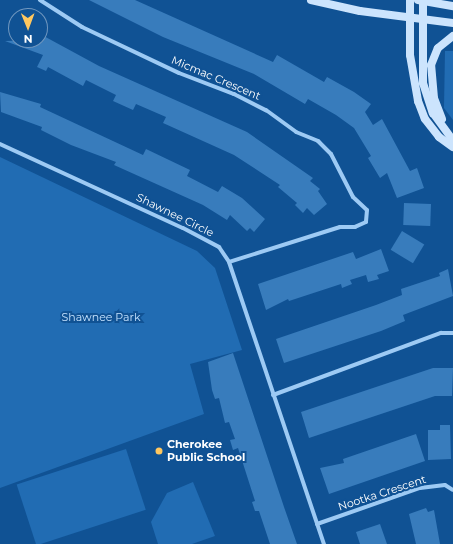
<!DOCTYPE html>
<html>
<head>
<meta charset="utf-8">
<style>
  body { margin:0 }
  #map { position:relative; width:453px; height:544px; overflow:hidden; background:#105294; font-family:Montserrat,sans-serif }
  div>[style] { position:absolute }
  .green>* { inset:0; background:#216cb3; transform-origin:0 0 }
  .building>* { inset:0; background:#387cbc; transform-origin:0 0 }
  .street>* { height:4px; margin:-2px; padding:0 2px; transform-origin:2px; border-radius:2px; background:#9dcaf4 }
  .secondary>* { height:8px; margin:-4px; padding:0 4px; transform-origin:4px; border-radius:4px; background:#cce4fd }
  .dots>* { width:11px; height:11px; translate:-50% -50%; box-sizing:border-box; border:2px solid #105294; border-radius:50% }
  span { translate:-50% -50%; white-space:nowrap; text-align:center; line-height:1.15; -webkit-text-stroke:4px #105294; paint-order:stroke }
  .street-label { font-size:11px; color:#fff }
  .park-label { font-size:11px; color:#c5e2fe }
  .poi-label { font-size:11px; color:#fff; font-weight:700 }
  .left { translate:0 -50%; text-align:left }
  .north { position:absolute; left:8px; top:8px; width:40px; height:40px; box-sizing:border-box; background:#105294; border:1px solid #7097bf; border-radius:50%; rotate:179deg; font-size:11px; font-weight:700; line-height:16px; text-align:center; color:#fff }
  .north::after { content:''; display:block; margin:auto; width:14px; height:18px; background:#ffc75f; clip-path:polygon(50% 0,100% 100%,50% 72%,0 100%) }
</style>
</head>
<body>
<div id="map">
  <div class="green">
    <i style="clip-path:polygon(445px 51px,453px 51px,453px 120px,444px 108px)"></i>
    <i style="clip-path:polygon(0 157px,197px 251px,215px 268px,242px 350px,190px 364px,204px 414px,0 488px)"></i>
    <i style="left:126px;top:449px;width:64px;height:115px;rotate:72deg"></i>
    <i style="clip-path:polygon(193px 482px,215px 536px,192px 544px,158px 544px,151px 522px,167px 493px)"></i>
  </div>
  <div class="building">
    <i style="clip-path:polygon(89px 0,135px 0,273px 62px,277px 55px,324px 82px,327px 77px,354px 92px,371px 104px,365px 112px,373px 125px,382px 119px,410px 171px,417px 168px,424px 188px,397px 198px,387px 173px,380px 178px,368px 158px,371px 156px,354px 128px,336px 115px,308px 99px,305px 104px,254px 74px,163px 37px)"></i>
    <i style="clip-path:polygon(40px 34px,99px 66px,247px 132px,313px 178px,310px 181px,320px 189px,318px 191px,327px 204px,314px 215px,307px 208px,303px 213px,295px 205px,297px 203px,278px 187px,280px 185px,234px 155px,163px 123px,166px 117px,136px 104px,133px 110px,113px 101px,116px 95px,86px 80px,83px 86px,48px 67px,46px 71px,37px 67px,43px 55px,5px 41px,40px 40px)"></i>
    <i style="clip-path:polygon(0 92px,41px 104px,40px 107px,143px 155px,146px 149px,190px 170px,187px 176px,218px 192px,222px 186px,242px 198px,265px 219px,254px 232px,250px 228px,247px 231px,230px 215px,227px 220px,203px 205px,114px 165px,116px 162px,71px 145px,41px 130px,42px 127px,1px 112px)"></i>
    <i style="left:404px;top:203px;width:27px;height:22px;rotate:2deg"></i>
    <i style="left:402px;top:231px;width:26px;height:22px;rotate:31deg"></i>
    <i style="clip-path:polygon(381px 249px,389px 271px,377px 275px,379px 279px,368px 282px,366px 275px,350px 280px,352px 284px,342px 288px,341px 284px,289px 301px,288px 299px,266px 310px,258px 284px,353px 252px,356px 259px)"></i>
    <i style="clip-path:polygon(448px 269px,453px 296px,403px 315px,405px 321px,381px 331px,284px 363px,276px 339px,376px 305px,402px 295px,401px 289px,440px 276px,439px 273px)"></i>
    <i style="clip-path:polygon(233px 353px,284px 507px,297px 544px,270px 544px,259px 511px,255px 511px,252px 502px,255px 501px,238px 448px,233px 450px,230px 440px,235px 439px,229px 422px,225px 423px,219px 398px,215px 399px,212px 390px,208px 362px)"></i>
    <i style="clip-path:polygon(433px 368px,453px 368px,452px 396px,435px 396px,309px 438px,301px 412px)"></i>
    <i style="clip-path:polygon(440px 425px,450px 425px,451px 459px,428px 460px,428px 430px,440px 430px)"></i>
    <i style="clip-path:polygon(416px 434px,425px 461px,329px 494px,320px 468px,344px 463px,343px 459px)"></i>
    <i style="clip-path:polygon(426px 508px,428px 512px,434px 510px,440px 544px,416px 544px,409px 514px)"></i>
    <i style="clip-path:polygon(380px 524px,387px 544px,360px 544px,356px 532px)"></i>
  </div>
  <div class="street">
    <i style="left:40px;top:0;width:50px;rotate:32.7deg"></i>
    <i style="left:82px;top:27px;width:107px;rotate:25.4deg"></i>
    <i style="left:179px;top:73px;width:59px;rotate:20.9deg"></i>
    <i style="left:234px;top:94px;width:36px;rotate:27deg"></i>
    <i style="left:266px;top:110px;width:37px;rotate:36deg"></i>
    <i style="left:296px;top:132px;width:24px;rotate:22deg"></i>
    <i style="left:318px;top:141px;width:18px;rotate:45deg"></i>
    <i style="left:331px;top:154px;width:48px;rotate:62.9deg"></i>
    <i style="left:353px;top:197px;width:19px;rotate:43deg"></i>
    <i style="left:367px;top:210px;width:12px;rotate:95deg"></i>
    <i style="left:366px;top:222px;width:12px;rotate:156deg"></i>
    <i style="left:355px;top:227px;width:15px;rotate:180deg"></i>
    <i style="left:340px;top:227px;width:116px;rotate:162.5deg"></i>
    <i style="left:0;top:144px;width:201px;rotate:24.7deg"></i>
    <i style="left:183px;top:228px;width:41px;rotate:27.8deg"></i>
    <i style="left:219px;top:247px;width:18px;rotate:56deg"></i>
    <i style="left:229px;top:262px;width:298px;rotate:71.4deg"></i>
    <i style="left:273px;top:395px;width:179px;rotate:-20.3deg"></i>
    <i style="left:441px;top:333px;width:12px"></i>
    <i style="left:317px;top:524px;width:109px;rotate:-19.3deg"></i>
    <i style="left:420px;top:488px;width:25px;rotate:-7deg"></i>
    <i style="left:445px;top:485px;width:9px;rotate:32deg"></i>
  </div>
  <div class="secondary">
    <i style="left:311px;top:0;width:50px;rotate:12.7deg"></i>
    <i style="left:360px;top:11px;width:94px;rotate:7.4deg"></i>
    <i style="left:410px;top:0;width:55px;rotate:90deg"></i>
    <i style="left:410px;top:55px;width:47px;rotate:80.1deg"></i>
    <i style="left:418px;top:101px;width:19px;rotate:69deg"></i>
    <i style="left:425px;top:119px;width:23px;rotate:52deg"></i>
    <i style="left:439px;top:137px;width:17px;rotate:36deg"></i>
    <i style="left:418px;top:0;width:36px;rotate:10deg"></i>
    <i style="left:423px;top:1px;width:82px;rotate:90deg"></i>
    <i style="left:423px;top:83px;width:32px;rotate:72deg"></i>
    <i style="left:433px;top:113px;width:34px;rotate:54deg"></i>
    <i style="left:442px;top:119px;width:22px;rotate:-111deg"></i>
    <i style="left:434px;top:98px;width:33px;rotate:-95deg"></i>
    <i style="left:431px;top:65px;width:18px;rotate:-68deg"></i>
    <i style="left:438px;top:48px;width:19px;rotate:-39deg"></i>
  </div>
  <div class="dots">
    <i style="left:159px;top:451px;background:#ffc75f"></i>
  </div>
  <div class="street-label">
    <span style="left:216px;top:78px;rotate:23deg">Micmac Crescent</span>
    <span style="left:175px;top:215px;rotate:26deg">Shawnee Circle</span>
    <span style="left:382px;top:493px;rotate:-18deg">Nootka Crescent</span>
  </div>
  <div class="park-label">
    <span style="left:101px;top:317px">Shawnee Park</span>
  </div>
  <div class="poi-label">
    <span class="left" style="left:167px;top:451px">Cherokee<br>Public School</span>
  </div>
  <div class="north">N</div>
</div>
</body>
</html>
